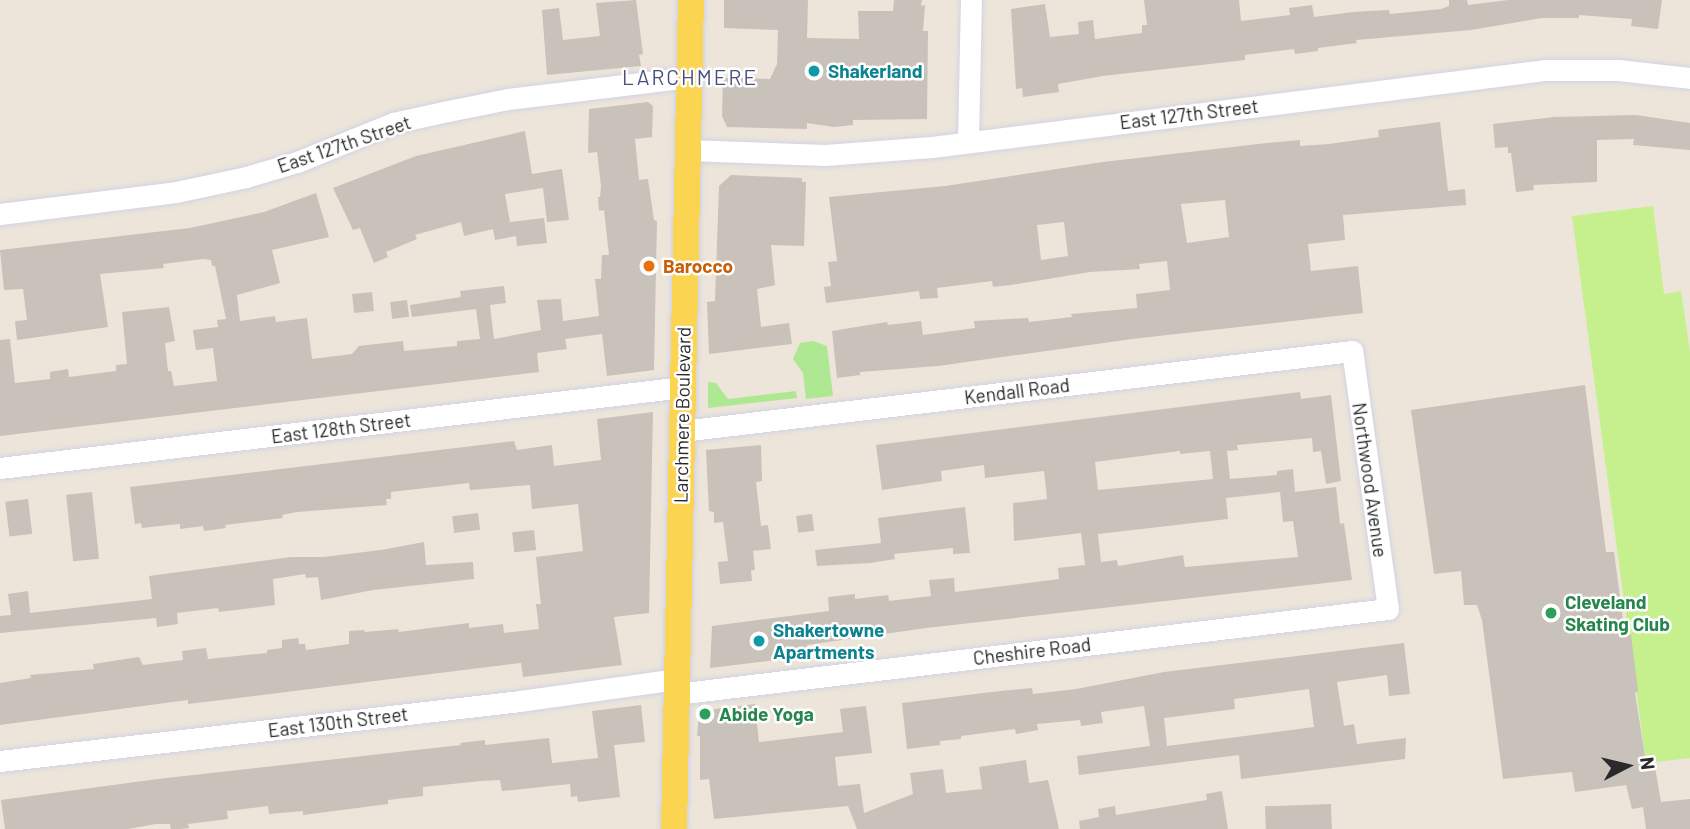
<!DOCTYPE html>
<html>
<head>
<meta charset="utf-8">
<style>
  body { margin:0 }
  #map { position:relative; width:1690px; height:829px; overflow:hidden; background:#ede5da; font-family:Barlow,sans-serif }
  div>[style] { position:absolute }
  .green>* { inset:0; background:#afe892 }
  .pitch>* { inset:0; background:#c6f08d }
  .building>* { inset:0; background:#c8c2ba; transform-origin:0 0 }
  .roads { filter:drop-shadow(0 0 2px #d0d3e4) drop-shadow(0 0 2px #d0d3e4) }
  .minor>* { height:21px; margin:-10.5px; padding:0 10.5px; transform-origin:10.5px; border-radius:10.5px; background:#fff }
  .major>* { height:26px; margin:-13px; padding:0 13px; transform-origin:13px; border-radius:13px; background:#fbd451 }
  .dots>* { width:19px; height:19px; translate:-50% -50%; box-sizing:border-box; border:4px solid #fff; border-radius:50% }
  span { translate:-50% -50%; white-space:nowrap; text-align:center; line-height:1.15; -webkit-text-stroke:5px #fff; paint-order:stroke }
  .culture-label { font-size:19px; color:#0d838f; font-weight:700 }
  .left { translate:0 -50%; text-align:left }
  .street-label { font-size:19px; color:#2a2a2a }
  .food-label { font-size:19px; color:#c56008; font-weight:700 }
  .leisure-label { font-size:19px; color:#27864d; font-weight:700 }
  .neighbourhood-label { font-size:21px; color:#47507e; letter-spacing:2px }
  .north { position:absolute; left:1592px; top:731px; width:70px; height:70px; -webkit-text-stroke:5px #fff; paint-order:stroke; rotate:83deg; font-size:19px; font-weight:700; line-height:28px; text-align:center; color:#2a2a2a }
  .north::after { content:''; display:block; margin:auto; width:24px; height:32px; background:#2a2a2a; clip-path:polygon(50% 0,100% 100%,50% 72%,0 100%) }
</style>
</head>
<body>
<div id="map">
  <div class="green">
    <i style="clip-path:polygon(813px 341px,827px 346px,833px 396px,806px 399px,803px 373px,793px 359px,800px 343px)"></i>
    <i style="clip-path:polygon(708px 382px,716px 383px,728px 399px,796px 391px,797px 398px,708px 408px)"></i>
  </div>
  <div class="pitch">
    <i style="clip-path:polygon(1653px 206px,1664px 294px,1681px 291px,1690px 352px,1690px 758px,1646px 763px,1572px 216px)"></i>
  </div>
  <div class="building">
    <i style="clip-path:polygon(636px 0,643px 54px,639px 55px,641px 66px,547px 75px,542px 10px,559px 8px,563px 40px,600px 36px,596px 3px)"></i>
    <i style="clip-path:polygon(724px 0,808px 0,807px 38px,859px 39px,858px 11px,893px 11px,894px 0,922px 0,921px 6px,925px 5px,923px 31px,928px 31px,927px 119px,853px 120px,853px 125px,834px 127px,807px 123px,807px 129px,727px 127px,722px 116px,723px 78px,770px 79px,777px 64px,778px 30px,724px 28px)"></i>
    <i style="clip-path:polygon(1144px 0,1239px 0,1241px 21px,1290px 15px,1289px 8px,1312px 5px,1314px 17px,1353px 12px,1389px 10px,1390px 14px,1441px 9px,1449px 6px,1449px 0,1467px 0,1468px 5px,1508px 0,1662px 0,1658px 29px,1631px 26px,1632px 19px,1579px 15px,1579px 18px,1542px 18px,1471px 30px,1356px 40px,1357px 43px,1318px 48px,1318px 51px,1295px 54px,1294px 49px,1245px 55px,1245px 60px,1103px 76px,1058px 84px,1059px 92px,1023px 97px,1022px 88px,1016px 89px,1011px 9px,1045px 4px,1050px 37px,1079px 34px,1078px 22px,1093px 20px,1095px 39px,1142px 33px,1142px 25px,1147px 25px)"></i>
    <i style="clip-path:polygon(648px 102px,653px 106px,652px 137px,635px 139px,639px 180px,648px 179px,654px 220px,657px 221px,654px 370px,607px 376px,602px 334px,565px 339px,567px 349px,537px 353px,539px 372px,0 436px,0 340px,10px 339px,15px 383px,50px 379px,50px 372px,68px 369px,69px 377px,116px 371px,116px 365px,127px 364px,122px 312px,169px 307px,175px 341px,165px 343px,168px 371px,171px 371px,174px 386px,217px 381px,213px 348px,196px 350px,193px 330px,218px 327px,217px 320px,226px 319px,215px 266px,212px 266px,211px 260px,203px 259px,163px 264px,164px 268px,100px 274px,108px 327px,17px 340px,15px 321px,27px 320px,23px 289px,4px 290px,0 250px,190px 228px,264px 212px,316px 193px,329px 237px,272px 250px,280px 283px,237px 295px,240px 321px,275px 316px,276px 322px,307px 318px,312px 359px,352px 354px,359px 346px,403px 341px,404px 351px,457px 346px,457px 341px,480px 339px,476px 309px,412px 317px,410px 305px,461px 297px,460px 291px,504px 286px,506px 303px,490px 305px,494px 339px,541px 330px,537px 300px,561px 299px,563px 321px,599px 316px,595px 279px,601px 279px,602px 255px,609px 255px,604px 210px,599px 211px,598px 197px,600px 197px,601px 186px,597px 152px,588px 153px,589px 109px)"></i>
    <i style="clip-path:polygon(1636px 115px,1690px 123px,1690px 150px,1633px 145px,1634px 139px,1597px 140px,1597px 182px,1533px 185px,1534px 190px,1516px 192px,1511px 153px,1508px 153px,1508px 147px,1495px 148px,1493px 124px,1554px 117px)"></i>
    <i style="clip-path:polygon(evenodd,1440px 122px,1448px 191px,1465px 189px,1466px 205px,1343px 215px,1345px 240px,1308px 244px,1311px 271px,1358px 266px,1363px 313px,1132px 339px,938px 366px,860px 372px,860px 375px,837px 378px,832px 331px,887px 322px,888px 325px,921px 321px,923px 335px,975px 328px,974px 321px,1028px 318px,1029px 322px,1072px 317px,1071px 314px,1137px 308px,1136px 294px,1170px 290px,1167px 261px,1139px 264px,1140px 269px,1090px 272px,1011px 285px,993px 287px,992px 281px,937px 288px,938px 298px,920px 299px,919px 291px,826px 303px,824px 287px,831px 286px,828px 262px,837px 261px,829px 197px,945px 186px,1103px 162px,1267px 143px,1300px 140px,1300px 146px,1329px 144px,1379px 137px,1378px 130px,1440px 122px,1225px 200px,1229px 237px,1187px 243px,1181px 204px,1225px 200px,1440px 122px,1064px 222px,1068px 256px,1041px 260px,1037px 225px,1064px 222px)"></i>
    <i style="clip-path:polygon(525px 131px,532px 174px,562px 169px,569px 220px,547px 222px,543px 188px,505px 194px,510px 222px,544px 218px,547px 243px,517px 246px,516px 236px,495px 240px,493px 229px,464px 236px,461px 222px,415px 235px,417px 239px,386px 252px,388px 257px,374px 263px,360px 228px,353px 230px,333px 188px,416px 156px)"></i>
    <i style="clip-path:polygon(731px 175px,802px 178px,802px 182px,806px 182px,804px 246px,771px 245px,775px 285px,757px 289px,761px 327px,789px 323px,792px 344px,709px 354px,707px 302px,715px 301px,719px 186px)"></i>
    <i style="left:372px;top:292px;width:19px;height:20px;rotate:84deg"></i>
    <i style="left:407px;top:300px;width:17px;height:17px;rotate:83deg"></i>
    <i style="clip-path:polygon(1585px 385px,1606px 552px,1614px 552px,1625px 635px,1631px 635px,1638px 691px,1635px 693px,1646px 763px,1654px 762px,1661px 802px,1690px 799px,1690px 829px,1646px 829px,1643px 807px,1632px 809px,1626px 785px,1575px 792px,1572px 772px,1503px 779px,1482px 620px,1477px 605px,1464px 605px,1461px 571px,1434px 574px,1411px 410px)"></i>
    <i style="clip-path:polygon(evenodd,1300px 392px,1301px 399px,1331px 395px,1341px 481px,1326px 484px,1321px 451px,1313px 452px,1312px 438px,1237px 445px,1238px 450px,1227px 451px,1230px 479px,1277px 475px,1277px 471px,1293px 469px,1295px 492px,1336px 487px,1340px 524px,1344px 523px,1352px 580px,926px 628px,807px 645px,809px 656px,710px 668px,712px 626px,829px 611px,828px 597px,855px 594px,855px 599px,888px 595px,889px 601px,931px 596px,929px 580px,954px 578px,955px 592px,1059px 579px,1058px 568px,1085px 565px,1081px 533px,1014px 541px,1013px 503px,1047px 499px,1044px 471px,985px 478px,984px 465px,941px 471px,942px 481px,882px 490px,876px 445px,1300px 392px,1180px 451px,1180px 454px,1210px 451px,1213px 479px,1098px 490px,1095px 462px,1180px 451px,1300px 392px,1280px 492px,1283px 522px,1293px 521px,1298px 557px,1185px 567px,1183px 555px,1118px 566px,1117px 560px,1101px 562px,1098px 534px,1228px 519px,1226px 498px,1280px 492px)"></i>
    <i style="clip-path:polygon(653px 412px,649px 613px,614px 617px,622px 665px,523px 677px,521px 663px,222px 700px,188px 704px,188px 700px,0 725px,0 683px,31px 678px,30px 675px,94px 669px,93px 664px,139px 657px,143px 665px,183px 660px,182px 651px,206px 648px,208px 659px,267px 653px,267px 650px,282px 648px,282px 640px,298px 638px,299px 644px,305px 644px,306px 650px,349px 644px,349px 631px,364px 630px,365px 632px,398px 629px,399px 632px,469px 623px,469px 628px,503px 624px,504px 633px,539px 629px,536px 604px,541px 604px,540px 597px,536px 557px,583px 551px,578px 504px,532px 509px,530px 485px,470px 490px,469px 483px,391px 492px,391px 499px,386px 499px,387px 505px,297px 512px,282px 515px,283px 518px,225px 525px,226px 528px,204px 531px,203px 526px,180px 529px,180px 524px,169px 525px,142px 528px,141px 523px,135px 524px,130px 487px,514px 441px,517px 450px,552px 445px,554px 466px,601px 460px,597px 419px)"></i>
    <i style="clip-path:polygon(761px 445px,762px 481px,756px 482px,761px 526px,768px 525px,771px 549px,753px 551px,755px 570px,751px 570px,752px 581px,720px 584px,718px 562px,728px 561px,723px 522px,714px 523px,714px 512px,709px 511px,706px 450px)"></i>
    <i style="left:92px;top:492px;width:67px;height:26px;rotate:84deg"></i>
    <i style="left:28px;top:499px;width:35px;height:23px;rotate:83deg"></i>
    <i style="clip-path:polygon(965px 507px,970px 553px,953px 554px,953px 548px,894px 554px,895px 559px,870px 563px,817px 566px,815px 550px,881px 543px,878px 518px)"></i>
    <i style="left:478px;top:513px;width:17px;height:26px;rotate:83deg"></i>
    <i style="left:812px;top:514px;width:17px;height:16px;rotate:83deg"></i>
    <i style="left:534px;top:530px;width:20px;height:22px;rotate:84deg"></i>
    <i style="clip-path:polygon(424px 542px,426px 565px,473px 562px,474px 579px,373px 590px,321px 600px,318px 577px,306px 578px,305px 574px,273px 579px,275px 605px,219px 612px,218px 608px,177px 613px,178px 624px,157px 627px,156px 618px,0 633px,0 616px,11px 615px,8px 594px,28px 591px,30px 613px,152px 599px,149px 576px,291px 557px,323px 557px,381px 550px)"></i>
    <i style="clip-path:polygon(evenodd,1404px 643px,1410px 694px,1389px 696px,1387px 675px,1337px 682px,1344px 726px,1354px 724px,1357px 744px,1406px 738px,1405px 759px,1241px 779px,1239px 755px,1079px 775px,1077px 756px,1150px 746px,1144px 706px,1101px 712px,1103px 723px,1081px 726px,1080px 720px,1037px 724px,1038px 730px,1016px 734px,1015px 729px,961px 736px,961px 739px,940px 741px,940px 745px,907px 749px,902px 703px,1000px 691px,1032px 688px,1033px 694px,1076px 689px,1164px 672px,1404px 643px,1309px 689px,1314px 727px,1167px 746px,1164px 718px,1235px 709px,1234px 699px,1309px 689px)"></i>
    <i style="clip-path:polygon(700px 704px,707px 710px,755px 704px,759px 742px,843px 732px,840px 709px,866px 706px,872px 753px,835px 757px,838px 786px,860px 784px,864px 813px,913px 794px,910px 773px,943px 769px,946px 793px,982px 789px,979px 767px,1026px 760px,1029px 783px,1048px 780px,1059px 829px,857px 829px,848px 806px,714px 819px,709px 779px,700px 780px,700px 736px,697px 736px)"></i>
    <i style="clip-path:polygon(641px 705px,645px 742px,614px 745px,620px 797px,578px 802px,577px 796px,571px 797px,570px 784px,502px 791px,500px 780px,481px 781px,423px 787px,423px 796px,388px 800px,388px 804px,303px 815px,303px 811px,269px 814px,268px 806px,227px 811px,228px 819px,188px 824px,189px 828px,180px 829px,171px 829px,170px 824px,156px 824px,128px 829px,5px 829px,1px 800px,158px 779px,461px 745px,460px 743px,485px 740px,485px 745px,549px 738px,552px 763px,598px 758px,592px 711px)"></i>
    <i style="clip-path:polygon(1222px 791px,1228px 829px,1080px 829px,1079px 821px,1099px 817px,1098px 809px,1115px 806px,1116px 815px,1207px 800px,1206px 794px)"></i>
    <i style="left:1331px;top:804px;width:25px;height:66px;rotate:88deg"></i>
  </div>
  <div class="roads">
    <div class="minor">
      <i style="left:968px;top:141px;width:141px;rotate:-88.8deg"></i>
      <i style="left:688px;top:150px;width:137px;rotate:2.1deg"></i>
      <i style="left:825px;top:155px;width:107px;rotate:-4.3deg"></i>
      <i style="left:932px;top:147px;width:619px;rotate:-7.15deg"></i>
      <i style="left:1546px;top:70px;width:72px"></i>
      <i style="left:1618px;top:70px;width:72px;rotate:6.3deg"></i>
      <i style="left:0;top:214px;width:177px;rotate:-7.1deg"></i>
      <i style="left:176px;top:192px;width:72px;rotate:-12.1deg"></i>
      <i style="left:246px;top:177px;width:53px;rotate:-16.4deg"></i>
      <i style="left:297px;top:162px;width:104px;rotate:-22.1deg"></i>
      <i style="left:393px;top:123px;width:56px;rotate:-12.3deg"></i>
      <i style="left:448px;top:111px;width:61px;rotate:-11.3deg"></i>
      <i style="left:508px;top:99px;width:182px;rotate:-6.9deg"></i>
      <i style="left:0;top:468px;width:688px;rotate:-6.76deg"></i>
      <i style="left:676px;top:694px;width:717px;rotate:-6.81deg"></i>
      <i style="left:1388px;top:609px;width:260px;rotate:-97.9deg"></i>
      <i style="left:1352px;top:351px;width:675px;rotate:173.19deg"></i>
      <i style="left:0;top:761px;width:523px;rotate:-6.58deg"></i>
      <i style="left:520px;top:701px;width:158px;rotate:-8deg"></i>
    </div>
    <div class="major">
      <i style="left:674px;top:829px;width:829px;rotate:-88.83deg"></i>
    </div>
  </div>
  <div class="dots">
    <i style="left:814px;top:71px;background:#0f9aa8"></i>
    <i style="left:649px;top:266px;background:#e8710a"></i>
    <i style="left:1551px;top:613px;background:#2e9e5b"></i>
    <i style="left:759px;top:641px;background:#0f9aa8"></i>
    <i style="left:705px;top:714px;background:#2e9e5b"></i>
  </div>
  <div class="culture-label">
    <span class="left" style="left:828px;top:71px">Shakerland</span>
    <span class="left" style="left:773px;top:641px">Shakertowne<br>Apartments</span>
  </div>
  <div class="street-label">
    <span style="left:1189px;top:114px;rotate:-7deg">East 127th Street</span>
    <span style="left:344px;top:144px;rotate:-19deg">East 127th Street</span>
    <span style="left:1017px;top:391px;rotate:-7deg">Kendall Road</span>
    <span style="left:682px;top:415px;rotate:-89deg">Larchmere Boulevard</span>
    <span style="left:341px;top:428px;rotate:-7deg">East 128th Street</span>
    <span style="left:1370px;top:480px;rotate:82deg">Northwood Avenue</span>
    <span style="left:1032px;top:651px;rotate:-7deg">Cheshire Road</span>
    <span style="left:338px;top:722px;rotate:-7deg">East 130th Street</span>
  </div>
  <div class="food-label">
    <span class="left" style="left:663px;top:266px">Barocco</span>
  </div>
  <div class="leisure-label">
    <span class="left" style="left:1565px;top:613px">Cleveland<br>Skating Club</span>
    <span class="left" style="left:719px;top:714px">Abide Yoga</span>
  </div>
  <div class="neighbourhood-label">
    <span style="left:690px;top:77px">LARCHMERE</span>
  </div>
  <div class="north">N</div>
</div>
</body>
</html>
